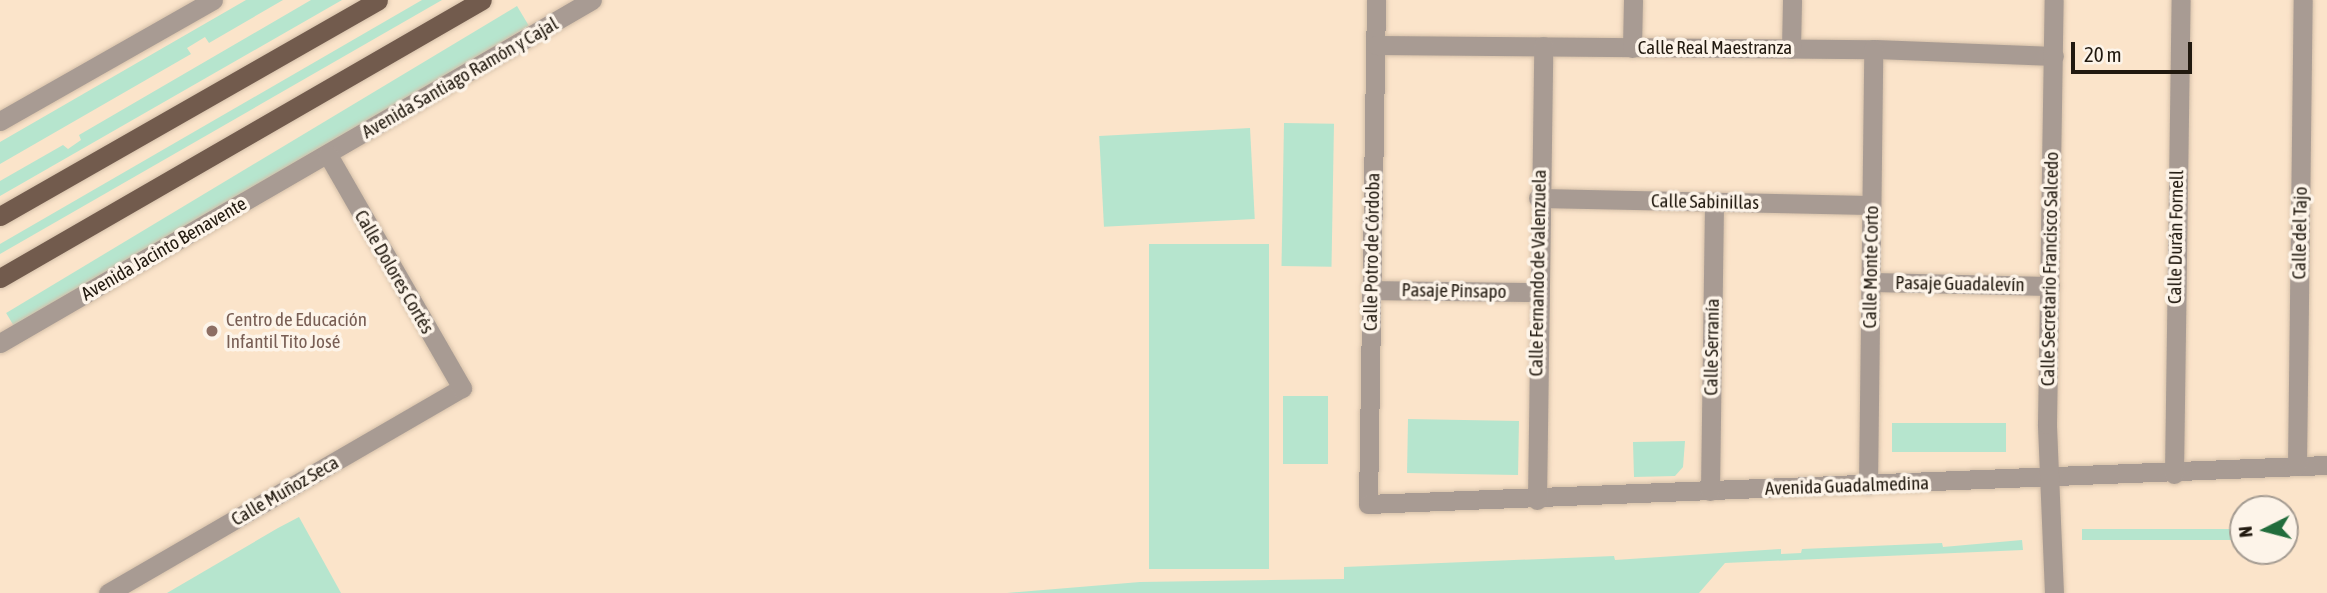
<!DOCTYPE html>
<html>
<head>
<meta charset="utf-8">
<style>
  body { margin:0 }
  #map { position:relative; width:2327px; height:593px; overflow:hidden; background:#fbe4ca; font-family:"Asap Condensed",sans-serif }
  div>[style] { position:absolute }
  .green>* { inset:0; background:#b6e5ce; transform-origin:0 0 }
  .roads { filter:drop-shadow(0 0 2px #d4bfa8) drop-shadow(0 0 2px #d4bfa8) }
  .minor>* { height:19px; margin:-9.5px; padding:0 9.5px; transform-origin:9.5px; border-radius:9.5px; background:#a89b93 }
  .primary>* { height:19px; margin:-9.5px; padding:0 9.5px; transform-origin:9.5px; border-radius:9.5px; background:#725b4d }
  .dots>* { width:19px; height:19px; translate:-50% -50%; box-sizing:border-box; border:4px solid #fdf4e9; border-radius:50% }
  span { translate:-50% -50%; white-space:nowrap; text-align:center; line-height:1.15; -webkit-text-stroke:7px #fdf4e9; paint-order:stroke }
  .street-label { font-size:19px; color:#21190f }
  .education-label { font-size:19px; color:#785e54 }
  .left { translate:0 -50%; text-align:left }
  .north { position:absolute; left:2229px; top:495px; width:70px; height:70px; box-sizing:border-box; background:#fdf4e9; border:2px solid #a59c92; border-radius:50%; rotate:264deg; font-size:19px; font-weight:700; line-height:28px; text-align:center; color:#21190f }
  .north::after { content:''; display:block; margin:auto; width:24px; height:32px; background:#226d3c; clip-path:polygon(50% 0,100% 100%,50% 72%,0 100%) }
  .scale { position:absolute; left:2071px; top:42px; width:121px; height:32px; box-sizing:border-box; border:4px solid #21190f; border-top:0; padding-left:9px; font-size:21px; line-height:24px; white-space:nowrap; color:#21190f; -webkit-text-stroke:5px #fdf4e9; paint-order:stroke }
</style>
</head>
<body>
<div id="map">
  <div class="green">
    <i style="clip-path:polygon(246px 0,283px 0,209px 43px,205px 37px,187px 48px,191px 54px,0 164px,0 142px)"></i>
    <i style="clip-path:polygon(311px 0,342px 0,0 196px,0 181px,63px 145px,68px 149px,81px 140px,79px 135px)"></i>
    <i style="clip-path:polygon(422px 0,442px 0,0 254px,0 244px)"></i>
    <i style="left:517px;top:6px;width:23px;height:596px;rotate:59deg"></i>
    <i style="left:1284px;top:123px;width:50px;height:143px;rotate:1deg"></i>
    <i style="left:1250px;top:128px;width:91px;height:151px;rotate:87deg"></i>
    <i style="left:1149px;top:244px;width:120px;height:325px"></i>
    <i style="left:1283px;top:396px;width:45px;height:68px"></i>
    <i style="left:1408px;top:419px;width:111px;height:54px;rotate:1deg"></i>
    <i style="left:1892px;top:423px;width:114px;height:29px"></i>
    <i style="clip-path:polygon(1685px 441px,1683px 467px,1675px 476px,1634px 477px,1633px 442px)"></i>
    <i style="clip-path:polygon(299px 517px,341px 593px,167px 593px,278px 528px)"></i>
    <i style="left:2243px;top:529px;width:11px;height:161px;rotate:90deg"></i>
    <i style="clip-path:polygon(2022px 540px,2023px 550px,1725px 563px,1699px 593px,1007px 593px,1140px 582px,1344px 579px,1344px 567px,1614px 556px,1615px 560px,1781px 549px,1781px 554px,1801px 553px,1802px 549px,1942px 543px,1943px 547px)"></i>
  </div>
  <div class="roads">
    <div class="minor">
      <i style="left:1376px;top:0;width:504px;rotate:90.91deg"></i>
      <i style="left:1368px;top:504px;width:960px;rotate:-2.33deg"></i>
      <i style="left:1376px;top:45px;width:497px;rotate:0.5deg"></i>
      <i style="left:1873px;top:49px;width:181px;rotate:2.2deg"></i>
      <i style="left:1632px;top:48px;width:48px;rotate:-88.8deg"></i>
      <i style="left:1791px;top:49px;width:49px;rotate:-88.8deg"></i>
      <i style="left:0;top:121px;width:245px;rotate:-29.6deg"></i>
      <i style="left:1538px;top:198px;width:333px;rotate:1.2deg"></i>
      <i style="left:1871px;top:282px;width:179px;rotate:1.3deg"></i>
      <i style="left:1372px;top:290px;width:165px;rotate:0.7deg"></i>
      <i style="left:0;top:343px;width:684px;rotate:-30.09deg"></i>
      <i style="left:2297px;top:466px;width:466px;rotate:-89.3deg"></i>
      <i style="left:2174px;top:474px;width:474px;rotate:-89.2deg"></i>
      <i style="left:1868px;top:485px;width:436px;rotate:-89.3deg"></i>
      <i style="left:1710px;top:491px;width:288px;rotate:-89.2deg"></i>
      <i style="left:1537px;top:500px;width:454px;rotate:-89.2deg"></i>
      <i style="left:108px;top:593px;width:409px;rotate:-30.1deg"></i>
      <i style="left:462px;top:388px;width:269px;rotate:-119.9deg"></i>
      <i style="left:2054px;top:593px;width:169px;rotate:-92.4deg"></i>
      <i style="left:2047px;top:424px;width:424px;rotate:-89.1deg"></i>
    </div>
    <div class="primary">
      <i style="left:0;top:216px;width:435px;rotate:-29.7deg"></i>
      <i style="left:0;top:278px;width:556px;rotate:-29.97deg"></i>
    </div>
  </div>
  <div class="dots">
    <i style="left:212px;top:331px;background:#8d6e63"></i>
  </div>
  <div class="street-label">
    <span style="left:1715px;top:48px">Calle Real Maestranza</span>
    <span style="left:460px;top:78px;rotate:-30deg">Avenida Santiago Ramón y Cajal</span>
    <span style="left:1705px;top:202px;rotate:1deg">Calle Sabinillas</span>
    <span style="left:2300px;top:233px;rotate:-89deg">Calle del Tajo</span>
    <span style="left:2176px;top:237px;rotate:-89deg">Calle Durán Fornell</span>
    <span style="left:164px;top:249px;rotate:-30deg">Avenida Jacinto Benavente</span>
    <span style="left:1372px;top:252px;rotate:-89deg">Calle Potro de Córdoba</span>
    <span style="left:1871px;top:267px;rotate:-89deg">Calle Monte Corto</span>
    <span style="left:2050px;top:269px;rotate:-89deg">Calle Secretario Francisco Salcedo</span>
    <span style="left:394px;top:272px;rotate:60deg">Calle Dolores Cortés</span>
    <span style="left:1538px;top:273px;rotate:-89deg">Calle Fernando de Valenzuela</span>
    <span style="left:1960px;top:284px;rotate:1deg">Pasaje Guadalevín</span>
    <span style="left:1454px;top:291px;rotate:1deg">Pasaje Pinsapo</span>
    <span style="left:1712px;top:347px;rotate:-89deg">Calle Serranía</span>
    <span style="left:1847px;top:486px;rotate:-2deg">Avenida Guadalmedina</span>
    <span style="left:285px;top:491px;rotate:-30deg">Calle Muñoz Seca</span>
  </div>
  <div class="education-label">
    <span class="left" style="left:226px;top:331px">Centro de Educación<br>Infantil Tito José</span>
  </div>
  <div class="north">N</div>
  <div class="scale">20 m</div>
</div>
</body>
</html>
